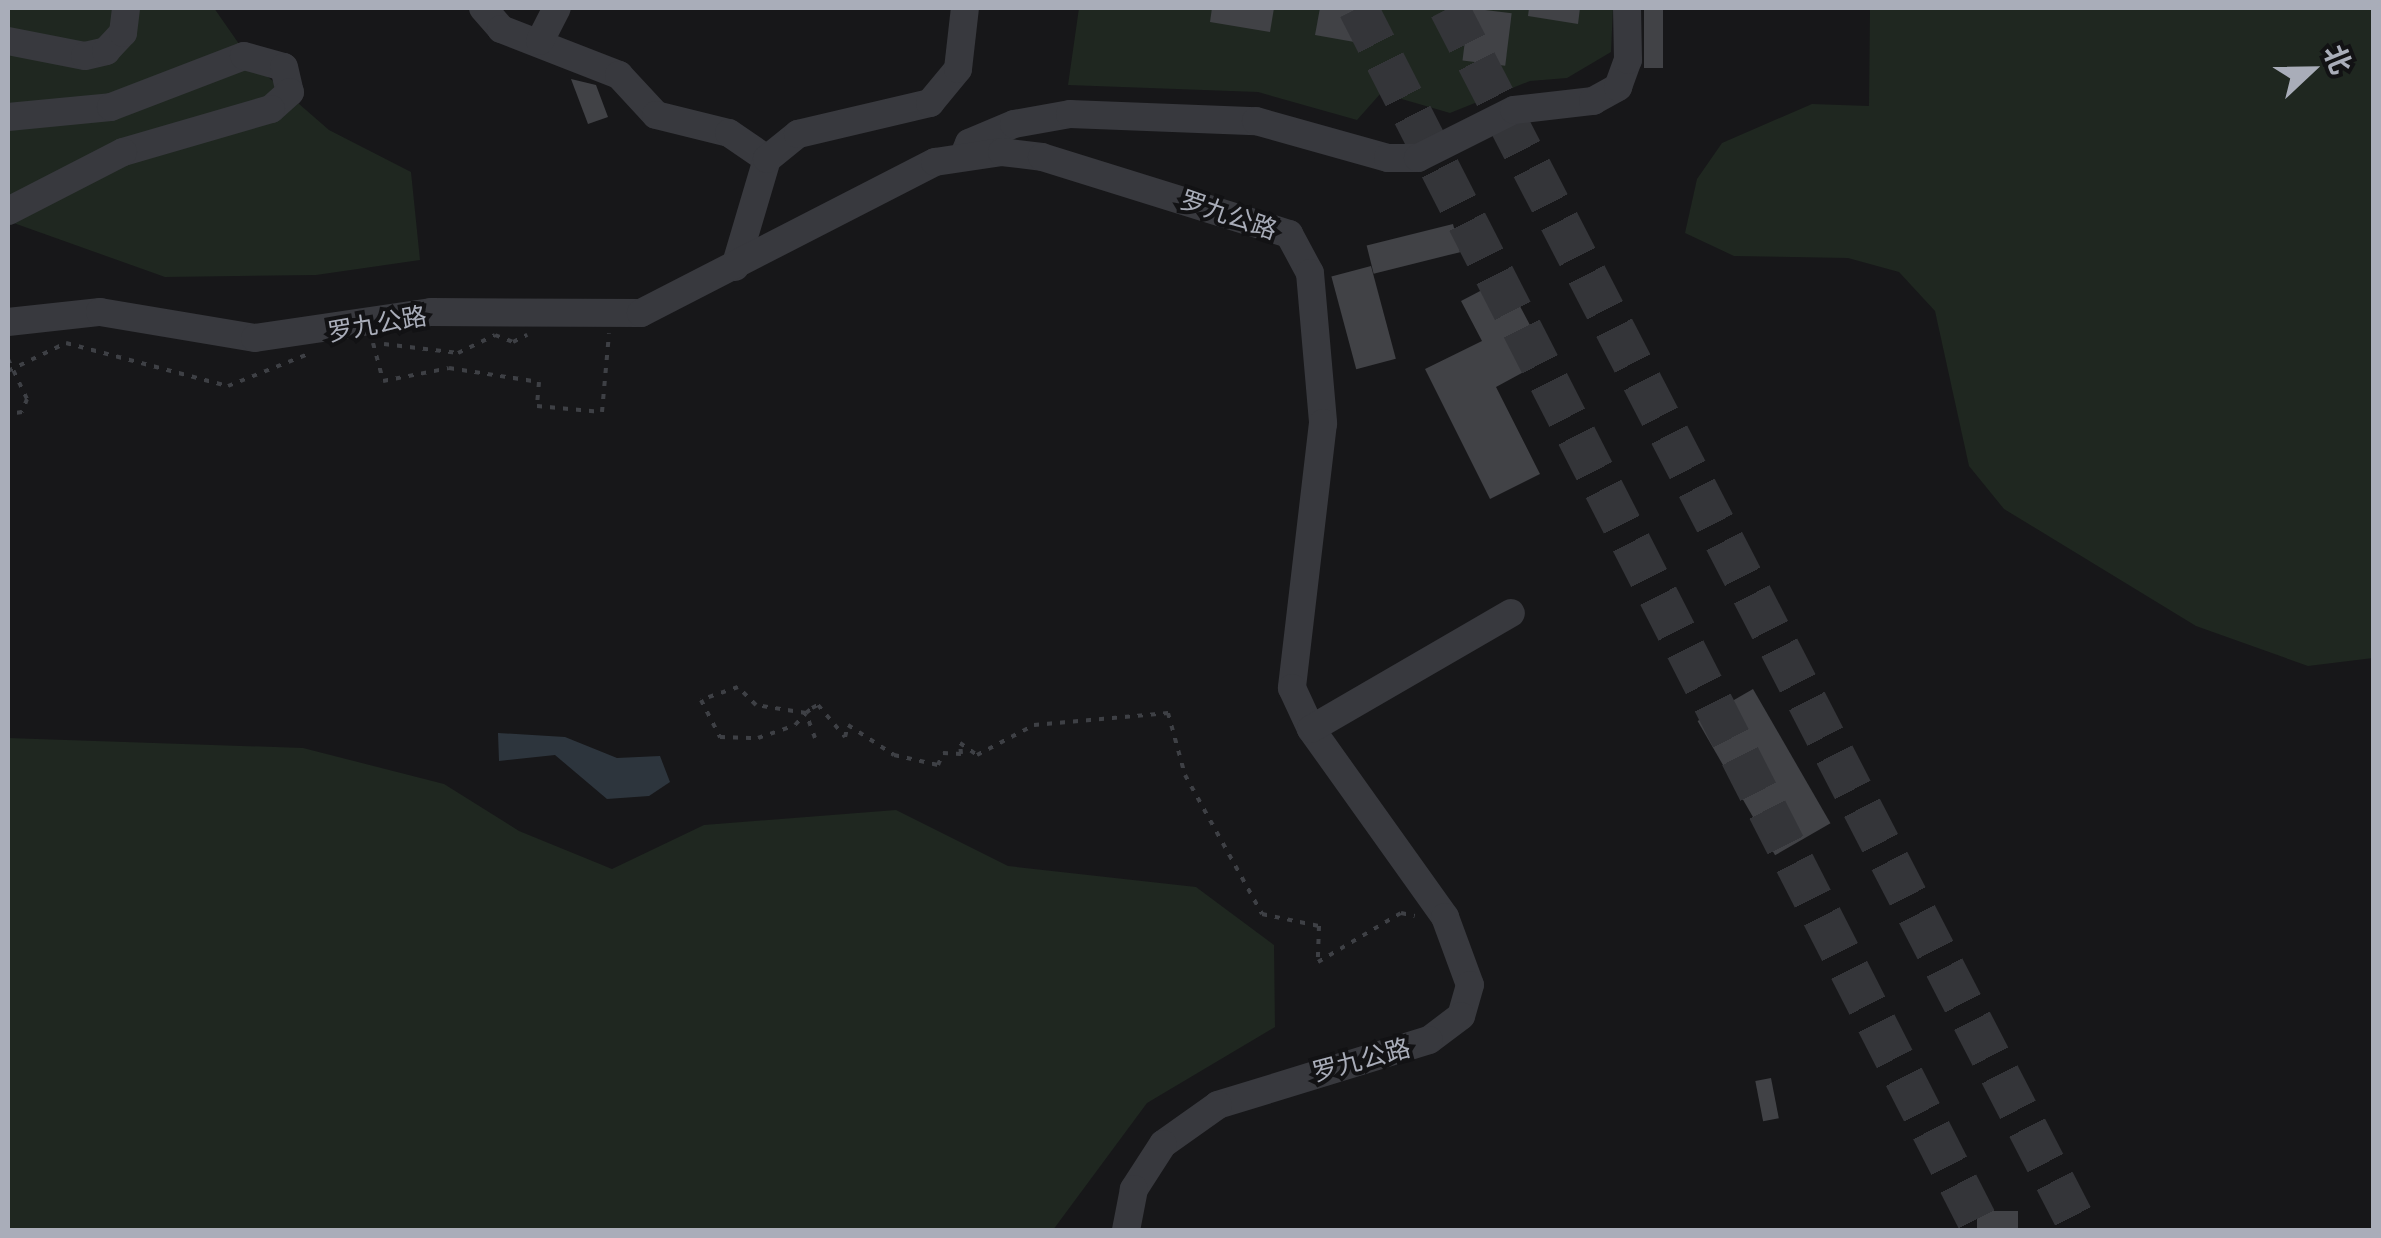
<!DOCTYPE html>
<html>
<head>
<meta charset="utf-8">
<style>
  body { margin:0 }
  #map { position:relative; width:2381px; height:1238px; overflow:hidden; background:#171719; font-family:Barlow,"Noto Sans SC",sans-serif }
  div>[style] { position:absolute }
  .green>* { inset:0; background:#1f2720 }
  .water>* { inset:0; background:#2d353d }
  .building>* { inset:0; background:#414246; transform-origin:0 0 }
  .highway-tunnel>* { height:40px; margin-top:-20px; transform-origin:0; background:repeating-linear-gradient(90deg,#343539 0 40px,transparent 0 60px) }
  .path>* { height:4px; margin-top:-2px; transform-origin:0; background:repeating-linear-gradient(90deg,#3e4045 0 5px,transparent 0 13px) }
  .minor>* { height:28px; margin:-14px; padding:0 14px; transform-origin:14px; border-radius:14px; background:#38393e }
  span { translate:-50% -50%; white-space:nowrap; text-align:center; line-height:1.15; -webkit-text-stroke:8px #121214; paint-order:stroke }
  .street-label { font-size:25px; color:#a9adb9 }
  .frame { position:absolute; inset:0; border:10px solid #a9adb9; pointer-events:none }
  .north { position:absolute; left:2261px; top:20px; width:100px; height:100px; -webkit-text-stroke:8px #121214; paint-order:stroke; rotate:68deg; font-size:28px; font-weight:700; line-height:40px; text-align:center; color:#a9adb9 }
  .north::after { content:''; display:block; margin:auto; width:35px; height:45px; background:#a9adb9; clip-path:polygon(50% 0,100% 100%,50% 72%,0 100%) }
</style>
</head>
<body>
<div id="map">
  <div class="green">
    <i style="clip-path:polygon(8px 8px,214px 8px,253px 64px,329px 130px,411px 172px,420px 260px,316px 275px,165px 277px,8px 221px)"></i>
    <i style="clip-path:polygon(1079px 8px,1613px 8px,1611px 52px,1567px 78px,1530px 81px,1450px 113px,1381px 93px,1357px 120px,1258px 92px,1068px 85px)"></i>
    <i style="clip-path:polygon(1870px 8px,2373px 8px,2373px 658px,2308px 666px,2196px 626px,2004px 509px,1969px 466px,1935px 311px,1899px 272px,1848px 258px,1734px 256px,1685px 233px,1697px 179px,1722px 143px,1812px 104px,1869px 106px)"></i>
    <i style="clip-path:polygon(8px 738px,303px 748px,444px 784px,519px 831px,612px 869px,704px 825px,896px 810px,1008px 866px,1196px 887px,1274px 945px,1275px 1027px,1147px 1103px,1053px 1230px,8px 1230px)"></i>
  </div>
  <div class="water">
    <i style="clip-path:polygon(498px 733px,565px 737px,617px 758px,660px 756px,670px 782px,649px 796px,607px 799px,555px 755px,499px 761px)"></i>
  </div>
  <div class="building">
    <i style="clip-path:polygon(1212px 8px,1274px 8px,1270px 32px,1210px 22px)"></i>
    <i style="clip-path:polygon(1320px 8px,1366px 8px,1360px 43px,1315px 35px)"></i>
    <i style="left:1469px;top:8px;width:43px;height:53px;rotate:7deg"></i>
    <i style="clip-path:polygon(1529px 8px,1580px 8px,1578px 24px,1528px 16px)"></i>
    <i style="left:1644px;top:8px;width:19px;height:60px"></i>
    <i style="clip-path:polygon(571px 79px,596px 85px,608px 117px,588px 124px)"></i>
    <i style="left:1453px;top:224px;width:29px;height:89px;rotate:76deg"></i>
    <i style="left:1371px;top:266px;width:96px;height:41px;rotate:75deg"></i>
    <i style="clip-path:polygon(1505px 278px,1548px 359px,1496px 387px,1540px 474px,1490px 499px,1425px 369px,1482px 341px,1461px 301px)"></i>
    <i style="left:1753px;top:689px;width:155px;height:64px;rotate:60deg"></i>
    <i style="left:1771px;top:1078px;width:41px;height:16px;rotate:79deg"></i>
    <i style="left:1977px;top:1211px;width:41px;height:19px"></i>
  </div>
  <div class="highway-tunnel">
    <i style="left:1358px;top:8px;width:1372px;rotate:62.95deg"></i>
    <i style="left:1449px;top:8px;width:1375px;rotate:62.69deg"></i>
  </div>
  <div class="path">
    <i style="left:495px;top:335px;width:19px;rotate:21deg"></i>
    <i style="left:513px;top:342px;width:16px;rotate:-27deg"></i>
    <i style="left:373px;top:343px;width:39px;rotate:75deg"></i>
    <i style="left:383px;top:381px;width:67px;rotate:-11.1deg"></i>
    <i style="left:449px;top:368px;width:91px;rotate:8.8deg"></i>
    <i style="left:539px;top:382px;width:24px;rotate:95deg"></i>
    <i style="left:537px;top:406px;width:65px;rotate:5.3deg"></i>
    <i style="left:602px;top:412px;width:79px;rotate:-84.9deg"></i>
    <i style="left:384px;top:344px;width:75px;rotate:6.9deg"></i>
    <i style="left:458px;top:353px;width:41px;rotate:-25.9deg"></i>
    <i style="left:8px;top:359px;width:44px;rotate:64.6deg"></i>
    <i style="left:27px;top:399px;width:14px;rotate:111deg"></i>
    <i style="left:22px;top:412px;width:14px;rotate:172deg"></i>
    <i style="left:8px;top:371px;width:64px;rotate:-25.8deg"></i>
    <i style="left:66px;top:343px;width:168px;rotate:14.9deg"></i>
    <i style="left:228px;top:386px;width:84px;rotate:-21.7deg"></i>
    <i style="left:815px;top:738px;width:27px;rotate:-110deg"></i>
    <i style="left:806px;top:713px;width:51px;rotate:-170.9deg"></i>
    <i style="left:756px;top:705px;width:25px;rotate:-135deg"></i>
    <i style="left:738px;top:687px;width:39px;rotate:161deg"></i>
    <i style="left:701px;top:700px;width:42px;rotate:62.8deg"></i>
    <i style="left:720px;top:737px;width:38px;rotate:2deg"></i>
    <i style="left:758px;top:738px;width:39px;rotate:-19deg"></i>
    <i style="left:795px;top:725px;width:16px;rotate:-47deg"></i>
    <i style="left:806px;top:713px;width:8px;rotate:-40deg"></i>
    <i style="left:812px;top:708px;width:7px;rotate:-27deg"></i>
    <i style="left:818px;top:705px;width:42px;rotate:49.8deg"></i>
    <i style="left:845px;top:737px;width:12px;rotate:-76deg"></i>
    <i style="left:848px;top:725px;width:55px;rotate:33.1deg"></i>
    <i style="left:894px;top:755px;width:45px;rotate:12.8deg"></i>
    <i style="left:938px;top:765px;width:13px;rotate:-67deg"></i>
    <i style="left:943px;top:753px;width:18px;rotate:3deg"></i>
    <i style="left:961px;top:754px;width:11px;rotate:-95deg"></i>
    <i style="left:960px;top:743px;width:21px;rotate:35deg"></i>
    <i style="left:977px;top:755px;width:64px;rotate:-27.8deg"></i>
    <i style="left:1034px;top:725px;width:135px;rotate:-5.1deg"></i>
    <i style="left:1168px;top:713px;width:64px;rotate:74.7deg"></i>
    <i style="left:1185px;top:775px;width:159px;rotate:61deg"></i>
    <i style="left:1262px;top:914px;width:58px;rotate:11.9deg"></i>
    <i style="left:1319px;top:926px;width:36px;rotate:92deg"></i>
    <i style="left:1318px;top:962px;width:96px;rotate:-30.6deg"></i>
    <i style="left:1401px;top:913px;width:14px;rotate:12deg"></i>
  </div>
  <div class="minor">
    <i style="left:483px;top:8px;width:28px;rotate:49deg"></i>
    <i style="left:501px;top:29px;width:127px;rotate:21.3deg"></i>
    <i style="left:619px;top:75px;width:54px;rotate:47.2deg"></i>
    <i style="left:656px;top:115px;width:75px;rotate:13.9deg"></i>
    <i style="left:729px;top:133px;width:46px;rotate:34.4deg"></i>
    <i style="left:8px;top:41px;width:78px;rotate:11deg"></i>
    <i style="left:85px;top:56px;width:22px;rotate:-13deg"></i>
    <i style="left:106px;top:51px;width:25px;rotate:-47deg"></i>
    <i style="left:123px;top:33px;width:25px;rotate:-83deg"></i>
    <i style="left:540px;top:41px;width:37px;rotate:-63deg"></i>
    <i style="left:8px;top:117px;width:103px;rotate:-5.5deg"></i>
    <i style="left:111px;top:107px;width:142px;rotate:-21deg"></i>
    <i style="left:244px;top:56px;width:41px;rotate:15.4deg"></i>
    <i style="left:284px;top:67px;width:26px;rotate:77deg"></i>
    <i style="left:290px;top:92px;width:25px;rotate:138deg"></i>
    <i style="left:271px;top:109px;width:154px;rotate:163.8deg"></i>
    <i style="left:123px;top:152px;width:129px;rotate:152.8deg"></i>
    <i style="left:964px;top:155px;width:13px;rotate:-67deg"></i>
    <i style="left:969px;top:143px;width:49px;rotate:-22.9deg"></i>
    <i style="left:1014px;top:124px;width:57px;rotate:-10.1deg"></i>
    <i style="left:1070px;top:114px;width:186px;rotate:2.2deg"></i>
    <i style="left:1256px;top:121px;width:137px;rotate:15.7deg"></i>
    <i style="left:1388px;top:158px;width:30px"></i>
    <i style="left:1418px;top:158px;width:107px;rotate:-26.6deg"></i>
    <i style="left:1514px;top:110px;width:80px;rotate:-6.5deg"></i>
    <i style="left:1593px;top:101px;width:29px;rotate:-29deg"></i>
    <i style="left:1618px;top:87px;width:29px;rotate:-70deg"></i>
    <i style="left:1628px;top:60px;width:52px;rotate:-91.1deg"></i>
    <i style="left:735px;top:267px;width:113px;rotate:-73.5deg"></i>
    <i style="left:767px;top:159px;width:40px;rotate:-39deg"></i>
    <i style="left:798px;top:134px;width:136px;rotate:-13.2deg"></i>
    <i style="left:930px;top:103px;width:44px;rotate:-50.5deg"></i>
    <i style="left:958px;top:69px;width:61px;rotate:-83.5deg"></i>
    <i style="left:8px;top:322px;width:93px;rotate:-6.2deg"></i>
    <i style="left:100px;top:312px;width:157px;rotate:9.5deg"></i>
    <i style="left:255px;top:338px;width:178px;rotate:-8.4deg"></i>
    <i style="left:431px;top:312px;width:210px;rotate:0.3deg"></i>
    <i style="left:641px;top:313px;width:331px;rotate:-27.2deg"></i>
    <i style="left:935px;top:162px;width:68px;rotate:-8.5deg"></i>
    <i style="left:1002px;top:152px;width:40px;rotate:7.1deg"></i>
    <i style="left:1042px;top:157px;width:259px;rotate:17.3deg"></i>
    <i style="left:1289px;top:234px;width:44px;rotate:61.7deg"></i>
    <i style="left:1310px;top:273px;width:151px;rotate:85deg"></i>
    <i style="left:1323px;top:423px;width:267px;rotate:96.7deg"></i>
    <i style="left:1292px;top:688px;width:45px;rotate:65.1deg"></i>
    <i style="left:1311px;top:729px;width:231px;rotate:54.5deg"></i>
    <i style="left:1445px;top:917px;width:72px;rotate:69.8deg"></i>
    <i style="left:1470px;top:985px;width:32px;rotate:106deg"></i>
    <i style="left:1461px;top:1016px;width:40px;rotate:143deg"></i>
    <i style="left:1429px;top:1040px;width:221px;rotate:162.9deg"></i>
    <i style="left:1218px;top:1105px;width:67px;rotate:144.7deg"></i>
    <i style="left:1163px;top:1144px;width:54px;rotate:122.8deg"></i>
    <i style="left:1134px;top:1189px;width:42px;rotate:101deg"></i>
    <i style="left:1311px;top:729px;width:231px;rotate:-30.1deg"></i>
  </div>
  <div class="street-label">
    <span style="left:1229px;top:214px;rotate:19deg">罗九公路</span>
    <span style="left:377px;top:323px;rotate:-10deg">罗九公路</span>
    <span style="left:1361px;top:1059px;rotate:-15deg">罗九公路</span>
  </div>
  <div class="frame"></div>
  <div class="north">北</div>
</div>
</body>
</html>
